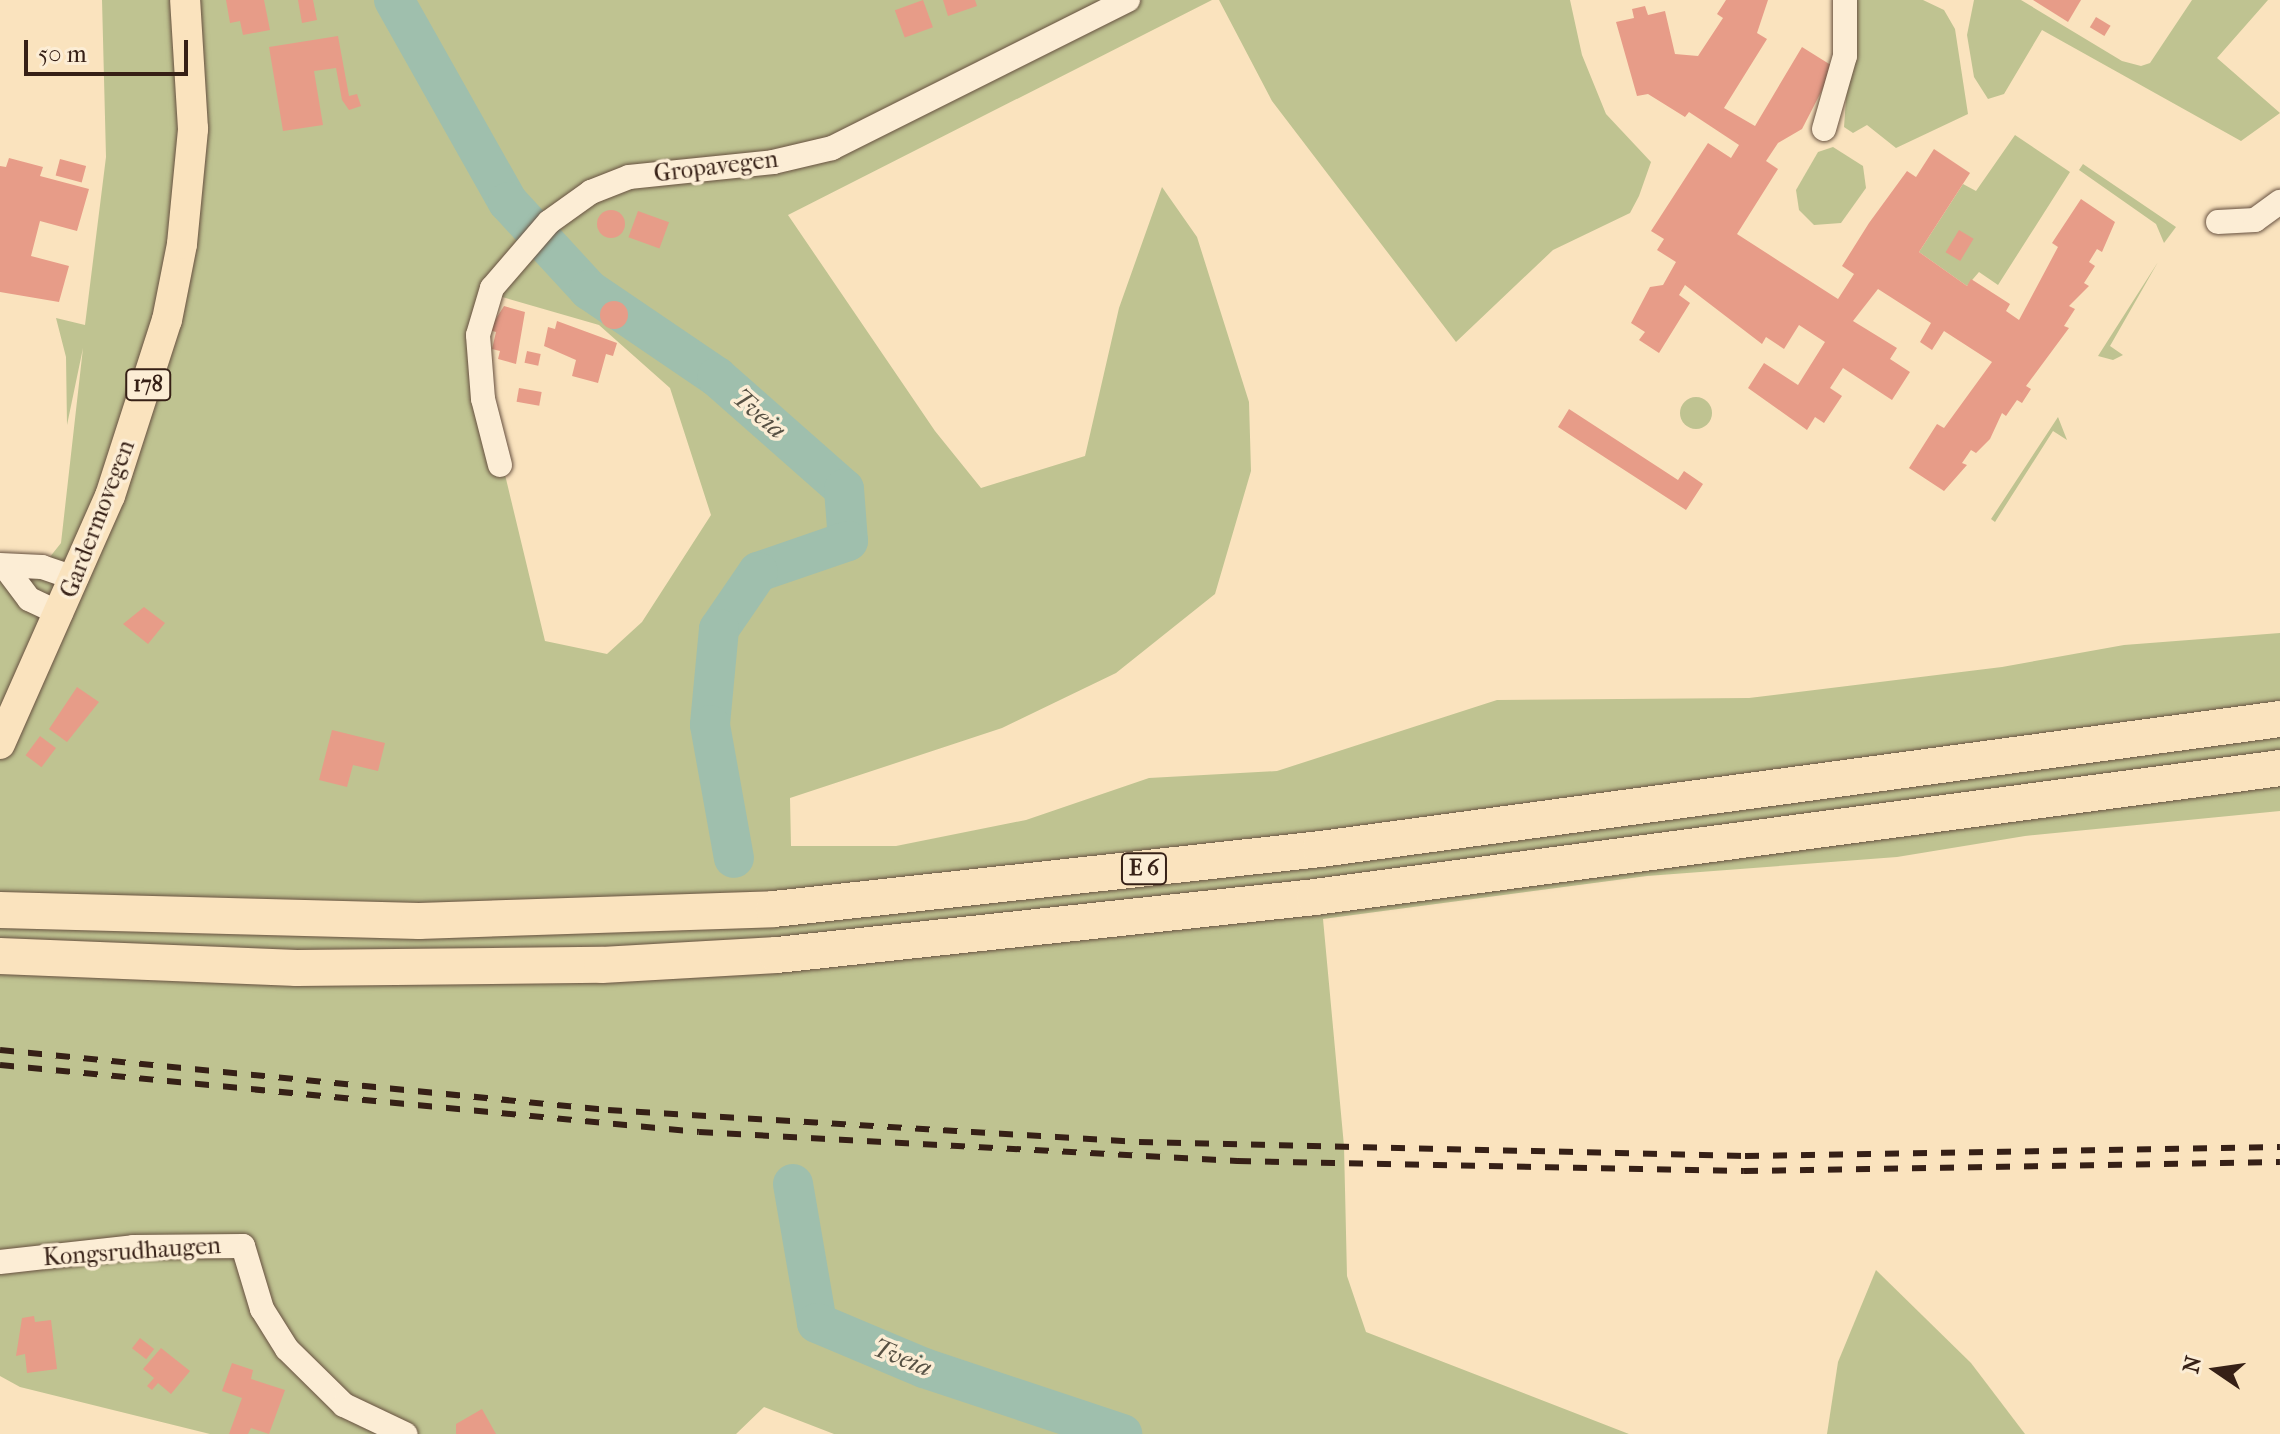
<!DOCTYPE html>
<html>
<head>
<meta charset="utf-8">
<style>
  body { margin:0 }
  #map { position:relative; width:2280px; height:1434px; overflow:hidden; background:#fae3be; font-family:"IM FELL French Canon",serif }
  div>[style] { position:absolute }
  .green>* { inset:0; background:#bfc391 }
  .round { border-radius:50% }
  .river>* { height:40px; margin:-20px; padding:0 20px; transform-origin:20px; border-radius:20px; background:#9fbfad }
  .building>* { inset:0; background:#e79c88; transform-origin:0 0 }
  .roads { filter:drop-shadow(0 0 2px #675140) drop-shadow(0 0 2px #675140) }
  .minor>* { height:24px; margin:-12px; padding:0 12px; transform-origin:12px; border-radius:12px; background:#fcedd5 }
  .major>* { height:30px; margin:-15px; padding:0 15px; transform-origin:15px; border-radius:15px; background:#fae3be }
  .highway>* { height:36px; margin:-18px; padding:0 18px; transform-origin:18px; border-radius:18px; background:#fae3be }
  .rail>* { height:6px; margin-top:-3px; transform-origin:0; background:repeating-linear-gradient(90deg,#362016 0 14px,transparent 0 28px) }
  span { translate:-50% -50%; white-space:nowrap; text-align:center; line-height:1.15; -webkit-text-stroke:7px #fcedd5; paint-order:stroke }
  .shield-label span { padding:2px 6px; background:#fcedd5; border:2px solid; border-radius:6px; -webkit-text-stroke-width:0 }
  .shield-label { font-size:22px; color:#362016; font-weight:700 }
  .street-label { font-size:24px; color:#362016 }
  .water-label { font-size:26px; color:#565043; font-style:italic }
  .north { position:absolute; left:2176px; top:1330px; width:80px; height:80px; -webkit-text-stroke:6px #fcedd5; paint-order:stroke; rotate:283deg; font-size:22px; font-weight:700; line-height:32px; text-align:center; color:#362016 }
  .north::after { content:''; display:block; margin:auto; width:28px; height:36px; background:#362016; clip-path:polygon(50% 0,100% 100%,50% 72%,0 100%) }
  .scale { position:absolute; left:24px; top:40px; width:164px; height:36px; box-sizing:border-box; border:4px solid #362016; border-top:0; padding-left:10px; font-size:24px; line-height:28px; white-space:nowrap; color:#362016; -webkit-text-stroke:6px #fcedd5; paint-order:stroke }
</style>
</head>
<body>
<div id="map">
  <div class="green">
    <i style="clip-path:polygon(evenodd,102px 0,1212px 0,788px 215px,935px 431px,981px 488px,1085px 456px,1119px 308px,1162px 187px,1197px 237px,1249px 402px,1251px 471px,1215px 594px,1116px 673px,1002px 728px,790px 798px,791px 846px,896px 846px,1026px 820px,1149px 778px,1277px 771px,1497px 700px,1749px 698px,2002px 667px,2124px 645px,2280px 633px,2280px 811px,2025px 836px,1897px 857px,1647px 876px,1323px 919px,1344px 1146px,1347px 1276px,1366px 1332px,1629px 1434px,834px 1434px,764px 1407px,736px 1434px,210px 1434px,20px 1387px,0 1376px,0 574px,34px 577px,61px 543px,83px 348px,67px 425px,66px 357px,56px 318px,85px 325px,106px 157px,102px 0,485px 292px,599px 325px,670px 388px,711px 515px,642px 622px,607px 654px,545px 641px,474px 346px,485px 292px)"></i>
    <i style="clip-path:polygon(1219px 0,1570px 0,1582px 55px,1606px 114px,1651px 162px,1639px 196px,1630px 213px,1553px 250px,1456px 342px,1272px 101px)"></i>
    <i style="clip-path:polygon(1853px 0,1923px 0,1944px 10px,1955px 29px,1968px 114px,1896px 148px,1867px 125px,1853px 133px,1844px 127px)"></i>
    <i style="clip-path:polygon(1974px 0,2021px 0,2122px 61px,2141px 66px,2150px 63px,2192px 0,2268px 0,2217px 58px,2280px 113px,2241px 141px,2042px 30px,2004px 94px,1988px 99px,1974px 77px,1967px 35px)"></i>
    <i style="clip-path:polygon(2015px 135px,2070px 172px,1998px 285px,1979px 272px,1967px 286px,1919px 252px,1963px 184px,1976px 191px)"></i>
    <i style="clip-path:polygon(1833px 147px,1863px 166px,1866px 188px,1841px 223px,1814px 225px,1799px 210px,1796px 190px,1818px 152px)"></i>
    <i style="clip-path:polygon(2083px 164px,2176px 227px,2164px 243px,2156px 224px,2079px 170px)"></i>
    <i style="clip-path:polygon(2158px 262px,2110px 346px,2123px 355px,2113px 360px,2098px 356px)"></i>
    <i class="round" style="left:1680px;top:397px;width:32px;height:32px"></i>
    <i style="clip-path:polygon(2058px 417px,2067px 440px,2053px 431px,1995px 522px,1991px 519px)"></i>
    <i style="clip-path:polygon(1876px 1270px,1971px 1363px,2025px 1434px,1827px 1434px,1838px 1362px)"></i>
  </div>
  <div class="river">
    <i style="left:394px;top:0;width:232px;rotate:60.6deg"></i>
    <i style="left:508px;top:202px;width:120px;rotate:47.4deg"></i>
    <i style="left:589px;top:290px;width:155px;rotate:34.2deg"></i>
    <i style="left:717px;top:377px;width:169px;rotate:41.4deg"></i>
    <i style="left:844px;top:489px;width:52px;rotate:85.6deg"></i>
    <i style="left:848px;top:541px;width:95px;rotate:161deg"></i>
    <i style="left:758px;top:572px;width:69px;rotate:124.4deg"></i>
    <i style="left:719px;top:629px;width:96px;rotate:95.4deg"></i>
    <i style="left:710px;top:725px;width:135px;rotate:79.8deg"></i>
    <i style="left:793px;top:1184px;width:141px;rotate:80.2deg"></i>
    <i style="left:817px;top:1323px;width:116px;rotate:22.8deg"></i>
    <i style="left:924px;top:1368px;width:209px;rotate:18.4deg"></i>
  </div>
  <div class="building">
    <i style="clip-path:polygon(226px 0,264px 0,270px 30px,243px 35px,240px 21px,230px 23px)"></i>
    <i style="clip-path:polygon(298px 0,313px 0,317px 20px,302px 23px)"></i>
    <i style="left:923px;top:0;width:29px;height:30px;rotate:70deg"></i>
    <i style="clip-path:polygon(943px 0,975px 0,977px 6px,948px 16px)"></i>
    <i style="clip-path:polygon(1726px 0,1768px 0,1757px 33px,1767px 39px,1724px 108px,1755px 126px,1802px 47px,1834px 67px,1802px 129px,1778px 143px,1766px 161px,1778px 169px,1737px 234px,1838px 299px,1854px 274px,1842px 266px,1869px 223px,1907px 171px,1916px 177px,1934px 149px,1970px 173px,1919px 252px,1967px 286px,1971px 279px,2010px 304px,2006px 311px,2019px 320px,2058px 247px,2052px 243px,2081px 199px,2115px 222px,2102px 252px,2097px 249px,2089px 262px,2095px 266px,2084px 283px,2089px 286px,2069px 306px,2075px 309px,2064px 326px,2069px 328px,2026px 386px,2031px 389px,2022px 403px,2017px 400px,2006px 416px,2002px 413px,1990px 439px,1976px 453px,1971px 450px,1962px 463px,1967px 465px,1944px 491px,1909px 468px,1937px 424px,1944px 428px,1992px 362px,1944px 331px,1932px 350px,1920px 342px,1931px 323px,1878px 289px,1853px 321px,1897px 348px,1890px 359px,1910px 372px,1892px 400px,1843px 368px,1830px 388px,1842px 396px,1824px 423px,1815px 417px,1807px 430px,1748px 388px,1764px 363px,1798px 385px,1825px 342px,1799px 325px,1784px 349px,1766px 337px,1762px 344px,1685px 285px,1679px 295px,1690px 303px,1659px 353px,1639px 340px,1645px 332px,1631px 323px,1650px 287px,1663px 285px,1676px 262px,1657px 250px,1664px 239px,1651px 231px,1708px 143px,1731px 158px,1739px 145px,1689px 112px,1685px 117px,1648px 94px,1637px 96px,1616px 22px,1634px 18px,1632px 9px,1645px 6px,1648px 15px,1665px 11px,1675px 54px,1698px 56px,1723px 18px,1717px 14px)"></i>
    <i style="clip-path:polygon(2033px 0,2081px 0,2068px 22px)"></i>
    <i style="left:2096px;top:17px;width:17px;height:12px;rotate:31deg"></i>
    <i style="clip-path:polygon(338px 36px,349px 96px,357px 94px,361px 106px,349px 110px,342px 100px,336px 68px,314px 71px,323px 125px,283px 131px,269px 47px)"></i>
    <i style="clip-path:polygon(9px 158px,43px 167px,40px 176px,89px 189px,77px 231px,40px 221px,31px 256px,69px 266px,59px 302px,0 292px,0 166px,6px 167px)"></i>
    <i style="left:60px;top:159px;width:27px;height:17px;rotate:15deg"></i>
    <i class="round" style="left:597px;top:210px;width:28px;height:28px"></i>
    <i style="left:638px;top:211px;width:33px;height:28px;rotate:20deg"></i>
    <i style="left:1959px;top:230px;width:17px;height:26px;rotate:31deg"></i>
    <i class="round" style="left:600px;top:301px;width:28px;height:28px"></i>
    <i style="clip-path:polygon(504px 306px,525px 312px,516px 364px,498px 359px,500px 351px,492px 349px,496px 332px,489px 330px)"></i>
    <i style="clip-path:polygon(557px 321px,617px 343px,613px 356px,606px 354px,598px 383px,572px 376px,576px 360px,544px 346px,548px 327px,555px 329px)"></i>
    <i style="left:527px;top:351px;width:14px;height:12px;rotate:12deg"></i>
    <i style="left:519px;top:388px;width:23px;height:14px;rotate:10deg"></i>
    <i style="clip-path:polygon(1569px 409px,1678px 480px,1684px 471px,1703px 484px,1686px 510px,1558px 427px)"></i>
    <i style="clip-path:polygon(144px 607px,165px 623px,148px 644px,123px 624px)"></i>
    <i style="clip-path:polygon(77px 687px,99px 702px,67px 742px,49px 729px)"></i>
    <i style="clip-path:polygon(332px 730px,385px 743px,378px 771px,353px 765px,347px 787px,319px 780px)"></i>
    <i style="left:40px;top:736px;width:20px;height:24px;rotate:37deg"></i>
    <i style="clip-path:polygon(34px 1316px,35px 1322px,51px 1320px,57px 1369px,27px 1373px,25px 1354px,16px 1356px,22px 1318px)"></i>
    <i style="left:140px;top:1338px;width:18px;height:13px;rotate:38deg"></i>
    <i style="clip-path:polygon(161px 1348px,190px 1371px,171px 1394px,158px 1383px,152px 1390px,147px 1386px,154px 1378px,143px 1369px)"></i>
    <i style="clip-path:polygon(232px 1363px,253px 1370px,251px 1379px,285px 1390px,269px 1434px,251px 1428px,248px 1434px,229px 1434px,242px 1398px,222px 1391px)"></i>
    <i style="clip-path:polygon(482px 1409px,496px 1434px,456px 1434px,456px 1424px)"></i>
  </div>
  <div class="roads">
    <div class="minor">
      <i style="left:1824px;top:129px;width:76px;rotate:-74deg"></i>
      <i style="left:1845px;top:56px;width:56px;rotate:-90deg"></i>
      <i style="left:2218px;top:222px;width:37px;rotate:-3deg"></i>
      <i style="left:2255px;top:220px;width:31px;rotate:-36deg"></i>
      <i style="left:500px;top:465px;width:68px;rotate:-104.4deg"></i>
      <i style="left:483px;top:399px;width:64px;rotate:-94.5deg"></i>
      <i style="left:478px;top:335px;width:49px;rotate:-73.4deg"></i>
      <i style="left:492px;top:288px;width:87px;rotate:-49.2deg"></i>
      <i style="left:549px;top:222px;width:52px;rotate:-35.5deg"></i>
      <i style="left:591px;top:192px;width:41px;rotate:-21.5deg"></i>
      <i style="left:629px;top:177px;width:145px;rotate:-5.9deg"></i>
      <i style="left:773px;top:162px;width:61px;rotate:-13.3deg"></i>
      <i style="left:832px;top:148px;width:331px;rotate:-26.6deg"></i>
      <i style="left:0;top:565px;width:42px;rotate:2.7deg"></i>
      <i style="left:42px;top:567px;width:36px;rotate:19deg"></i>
      <i style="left:5px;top:567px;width:40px;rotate:53deg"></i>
      <i style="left:29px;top:599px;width:35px;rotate:25deg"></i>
      <i style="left:0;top:1262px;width:134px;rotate:-6.4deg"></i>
      <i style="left:133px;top:1247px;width:110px;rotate:-0.5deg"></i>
      <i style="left:243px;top:1246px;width:66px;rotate:73.2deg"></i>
      <i style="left:262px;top:1309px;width:47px;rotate:58deg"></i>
      <i style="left:287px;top:1349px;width:80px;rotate:44.5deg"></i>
      <i style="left:344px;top:1405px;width:68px;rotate:25.4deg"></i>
    </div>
    <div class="major">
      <i style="left:0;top:744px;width:271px;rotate:-66.1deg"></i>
      <i style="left:110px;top:496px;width:185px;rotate:-72.1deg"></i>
      <i style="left:167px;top:320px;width:77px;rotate:-78.8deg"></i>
      <i style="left:182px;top:244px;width:116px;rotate:-84.5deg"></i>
      <i style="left:193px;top:129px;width:129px;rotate:-93.5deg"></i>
    </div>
    <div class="highway">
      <i style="left:0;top:910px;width:419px;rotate:1.5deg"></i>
      <i style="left:419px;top:921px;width:355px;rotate:-1.9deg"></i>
      <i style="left:774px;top:909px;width:550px;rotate:-6.26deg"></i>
      <i style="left:1321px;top:849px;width:968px;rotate:-7.72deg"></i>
      <i style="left:0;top:956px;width:297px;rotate:2.3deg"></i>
      <i style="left:297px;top:968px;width:305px;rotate:-0.6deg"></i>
      <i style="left:602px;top:965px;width:175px;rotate:-3.3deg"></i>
      <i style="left:777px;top:955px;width:541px;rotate:-6.15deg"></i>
      <i style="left:1315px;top:897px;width:974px;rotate:-7.61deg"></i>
    </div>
  </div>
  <div class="rail">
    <i style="left:0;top:1050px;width:611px;rotate:5.64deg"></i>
    <i style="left:608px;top:1110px;width:532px;rotate:3.45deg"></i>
    <i style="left:1139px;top:1142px;width:606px;rotate:1.32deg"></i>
    <i style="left:1745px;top:1156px;width:535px;rotate:-0.96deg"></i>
    <i style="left:0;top:1065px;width:702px;rotate:5.48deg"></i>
    <i style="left:699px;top:1132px;width:539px;rotate:3.09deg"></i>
    <i style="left:1237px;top:1161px;width:507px;rotate:1.13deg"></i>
    <i style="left:1744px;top:1171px;width:536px;rotate:-0.96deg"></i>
  </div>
  <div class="shield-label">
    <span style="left:148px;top:385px">178</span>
    <span style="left:1144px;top:869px">E 6</span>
  </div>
  <div class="street-label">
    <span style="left:716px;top:167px;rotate:-7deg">Gropavegen</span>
    <span style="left:98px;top:519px;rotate:-69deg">Gardermovegen</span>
    <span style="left:132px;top:1252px;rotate:-4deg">Kongsrudhaugen</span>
  </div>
  <div class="water-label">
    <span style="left:759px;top:414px;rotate:41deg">Tveia</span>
    <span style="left:902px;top:1358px;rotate:22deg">Tveia</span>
  </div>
  <div class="north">N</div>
  <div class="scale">50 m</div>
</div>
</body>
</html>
